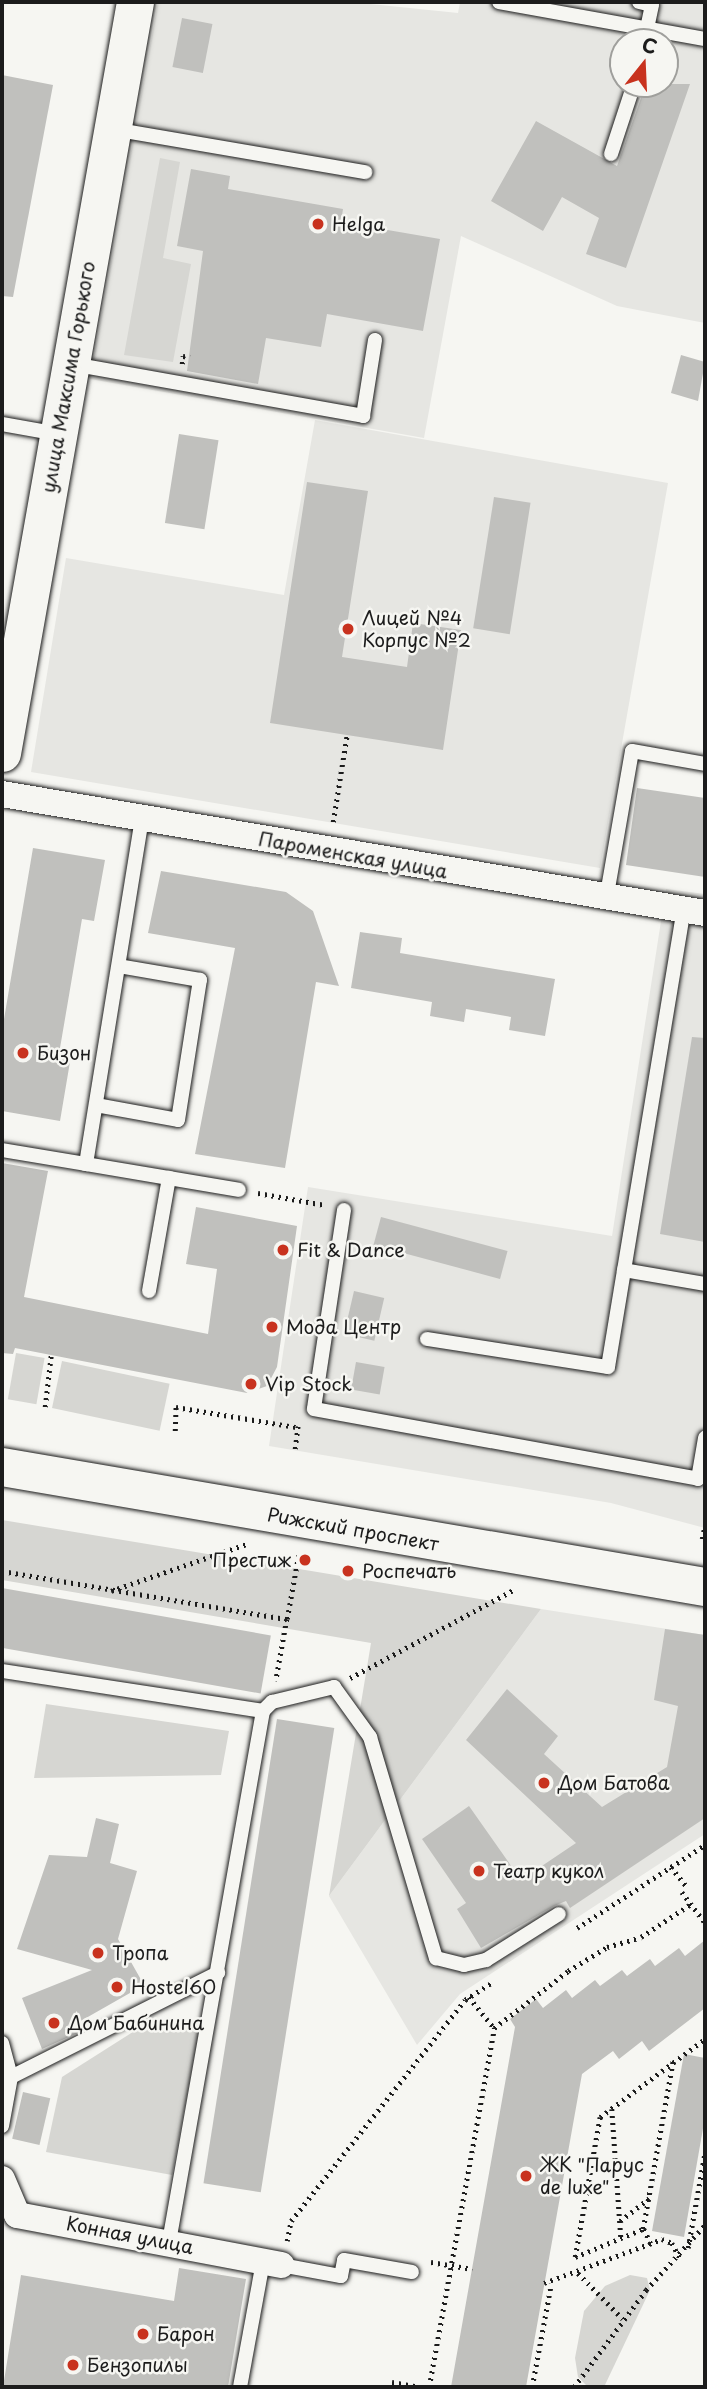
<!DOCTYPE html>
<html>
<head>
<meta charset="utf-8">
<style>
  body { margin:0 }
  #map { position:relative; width:707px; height:2389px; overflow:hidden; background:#f6f6f2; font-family:"Playpen Sans",sans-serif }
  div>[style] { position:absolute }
  .built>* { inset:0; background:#e6e6e2 }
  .green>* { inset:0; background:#d6d6d2; transform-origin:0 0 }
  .building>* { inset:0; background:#c0c0bd; transform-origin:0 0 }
  .path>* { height:4.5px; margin-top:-2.25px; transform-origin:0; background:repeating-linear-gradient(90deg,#1c1c1c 0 2px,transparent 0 7px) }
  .roads { filter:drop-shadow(0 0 2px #1c1c1c) drop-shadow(0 0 2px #1c1c1c) }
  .lane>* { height:14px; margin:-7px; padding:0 7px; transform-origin:7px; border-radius:7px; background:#f6f6f2 }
  .street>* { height:26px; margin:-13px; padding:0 13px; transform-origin:13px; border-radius:13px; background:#f6f6f2 }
  .secondary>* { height:37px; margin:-18.5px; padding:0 18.5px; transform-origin:18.5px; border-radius:18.5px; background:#f6f6f2 }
  .primary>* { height:38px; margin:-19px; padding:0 19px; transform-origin:19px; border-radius:19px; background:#f6f6f2 }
  .dots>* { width:19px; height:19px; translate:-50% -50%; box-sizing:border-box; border:4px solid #f6f6f2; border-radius:50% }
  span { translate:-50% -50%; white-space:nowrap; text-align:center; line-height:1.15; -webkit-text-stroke:5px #f6f6f2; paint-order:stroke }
  .poi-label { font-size:19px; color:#1c1c1c }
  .left { translate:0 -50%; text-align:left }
  .right { translate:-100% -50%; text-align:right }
  .street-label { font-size:19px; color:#1c1c1c }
  .frame { position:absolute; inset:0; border:4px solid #1c1c1c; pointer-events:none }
  .north { position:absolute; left:609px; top:28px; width:70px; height:70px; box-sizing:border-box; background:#f6f6f2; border:2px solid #9f9f9c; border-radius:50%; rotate:18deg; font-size:19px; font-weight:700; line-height:28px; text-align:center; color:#1c1c1c }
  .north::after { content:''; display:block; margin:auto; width:24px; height:32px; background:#c8321e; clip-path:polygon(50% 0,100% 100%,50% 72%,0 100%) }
</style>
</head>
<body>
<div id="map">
  <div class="built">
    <i style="clip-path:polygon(evenodd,158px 2px,351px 2px,458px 13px,460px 2px,705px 2px,705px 323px,617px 306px,461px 236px,424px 438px,90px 379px,158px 2px,623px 42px,665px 42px,665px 84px,623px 84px,623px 42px)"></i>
    <i style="clip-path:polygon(315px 420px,668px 483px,600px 868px,31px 772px,66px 558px,284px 595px)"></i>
    <i style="clip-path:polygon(666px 889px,705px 894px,705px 1528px,611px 1503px,269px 1446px,308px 1187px,612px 1236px)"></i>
    <i style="clip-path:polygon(541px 1609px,705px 1635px,705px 1834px,460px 1994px,417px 2045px,329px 1896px)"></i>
  </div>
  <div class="green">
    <i style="clip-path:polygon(160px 158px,180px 162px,163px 258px,191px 264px,173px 362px,124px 355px)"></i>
    <i style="left:16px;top:1353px;width:29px;height:47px;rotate:10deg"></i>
    <i style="left:62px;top:1361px;width:110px;height:48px;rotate:12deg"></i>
    <i style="clip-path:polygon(2px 1520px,541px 1609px,329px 1896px,371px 1643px,2px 1580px)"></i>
    <i style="clip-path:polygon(46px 1704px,229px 1731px,221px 1775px,34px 1778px)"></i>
    <i style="clip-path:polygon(147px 2023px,199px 2032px,172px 2175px,46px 2152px,62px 2077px)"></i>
    <i style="clip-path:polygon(630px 2275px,647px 2278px,650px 2290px,604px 2387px,588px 2387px,578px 2377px,575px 2358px,584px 2311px,605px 2286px)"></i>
  </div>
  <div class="building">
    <i style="left:182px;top:18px;width:31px;height:50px;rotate:11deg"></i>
    <i style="clip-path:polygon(2px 75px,53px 85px,13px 297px,2px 296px)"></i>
    <i style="clip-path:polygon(646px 84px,690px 84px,626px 268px,586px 254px,599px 218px,562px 197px,543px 231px,491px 201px,536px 121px,617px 166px)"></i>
    <i style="clip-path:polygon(191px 169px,230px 176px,228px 189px,343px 209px,341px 222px,440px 239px,423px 331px,327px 314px,321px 347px,266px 338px,258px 384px,187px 371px,203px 251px,177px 246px)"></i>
    <i style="clip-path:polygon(681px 355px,705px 362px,698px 401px,671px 393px)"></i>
    <i style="left:179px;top:434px;width:40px;height:90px;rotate:9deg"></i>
    <i style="clip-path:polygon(307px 482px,368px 491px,342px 657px,407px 667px,413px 623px,461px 630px,443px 750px,270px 723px)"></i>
    <i style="left:494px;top:497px;width:37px;height:133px;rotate:9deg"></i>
    <i style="clip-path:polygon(637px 788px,705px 798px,705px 877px,626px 865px)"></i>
    <i style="clip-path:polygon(33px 848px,105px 860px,94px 921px,82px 919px,59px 1054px,71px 1056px,60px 1121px,2px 1111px,2px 1031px)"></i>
    <i style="clip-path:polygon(161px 871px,286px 892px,313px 911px,339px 986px,316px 982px,285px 1168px,195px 1154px,235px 948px,148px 933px)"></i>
    <i style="clip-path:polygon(360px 932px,402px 938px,400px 953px,555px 979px,545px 1036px,509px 1030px,511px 1017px,466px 1009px,464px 1022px,430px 1016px,432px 1002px,351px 988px)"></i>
    <i style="clip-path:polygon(692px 1037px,705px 1038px,705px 1242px,660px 1234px)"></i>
    <i style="clip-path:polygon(2px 1163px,48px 1171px,24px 1297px,208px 1334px,217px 1269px,186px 1264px,196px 1207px,297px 1226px,277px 1367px,267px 1386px,247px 1393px,15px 1348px,13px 1354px,2px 1353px)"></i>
    <i style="left:381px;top:1217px;width:131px;height:29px;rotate:15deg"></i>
    <i style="left:354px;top:1291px;width:31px;height:44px;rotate:13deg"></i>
    <i style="left:356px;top:1362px;width:29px;height:28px;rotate:10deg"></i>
    <i style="left:2px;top:1588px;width:273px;height:59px;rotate:10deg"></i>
    <i style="clip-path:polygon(665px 1629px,705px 1635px,705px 1818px,570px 1908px,566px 1901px,554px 1906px,481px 1948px,457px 1909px,466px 1903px,422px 1839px,469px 1806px,521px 1880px,576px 1843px,466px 1740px,507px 1689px,558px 1736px,544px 1754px,602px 1807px,667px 1767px,678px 1706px,654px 1700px)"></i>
    <i style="left:277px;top:1719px;width:58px;height:470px;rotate:9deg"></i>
    <i style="clip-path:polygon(96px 1818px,119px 1824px,110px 1863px,137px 1871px,118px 1939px,144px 1985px,79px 2022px,82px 2031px,42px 2049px,22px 1998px,92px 1970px,17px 1949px,49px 1855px,87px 1857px)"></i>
    <i style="clip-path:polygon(705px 1940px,705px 2008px,649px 2051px,642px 2041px,619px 2059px,613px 2051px,582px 2074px,526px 2387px,451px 2387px,515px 2027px,510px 2019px,536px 1999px,543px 2008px,566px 1990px,572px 1998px,595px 1980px,600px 1986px,622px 1970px,627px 1976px,650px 1959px,655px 1966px,679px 1948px,685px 1956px)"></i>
    <i style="clip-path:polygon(684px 2054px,705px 2058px,705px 2117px,684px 2237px,652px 2231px)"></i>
    <i style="left:23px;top:2092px;width:28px;height:48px;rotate:13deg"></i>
    <i style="clip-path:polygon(179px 2268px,246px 2279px,228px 2387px,3px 2387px,21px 2275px,174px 2301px)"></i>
  </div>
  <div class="path">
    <i style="left:30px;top:4px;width:2px;rotate:-90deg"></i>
    <i style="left:182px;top:364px;width:8px;rotate:-83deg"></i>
    <i style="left:183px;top:356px;width:7px;rotate:8deg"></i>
    <i style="left:333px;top:822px;width:88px;rotate:-80.9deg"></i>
    <i style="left:258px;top:1193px;width:68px;rotate:10.2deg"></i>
    <i style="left:45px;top:1407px;width:52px;rotate:-83.4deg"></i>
    <i style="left:175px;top:1431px;width:24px;rotate:-88deg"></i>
    <i style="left:176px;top:1407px;width:122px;rotate:9.5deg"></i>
    <i style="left:295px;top:1449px;width:23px;rotate:-83deg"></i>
    <i style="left:702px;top:1539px;width:14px;rotate:-78deg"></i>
    <i style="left:2px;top:1571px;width:289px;rotate:9.6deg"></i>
    <i style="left:287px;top:1619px;width:63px;rotate:100.1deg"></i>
    <i style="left:111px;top:1591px;width:144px;rotate:-19.1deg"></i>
    <i style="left:287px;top:1619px;width:68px;rotate:-79.8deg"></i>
    <i style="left:350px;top:1678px;width:187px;rotate:-28.3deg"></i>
    <i style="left:671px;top:1867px;width:27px;rotate:51deg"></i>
    <i style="left:682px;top:1892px;width:38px;rotate:53deg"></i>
    <i style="left:577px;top:1928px;width:153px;rotate:-33deg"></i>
    <i style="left:469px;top:1997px;width:40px;rotate:51deg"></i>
    <i style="left:612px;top:2109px;width:129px;rotate:86deg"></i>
    <i style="left:620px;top:2221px;width:37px;rotate:-38deg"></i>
    <i style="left:643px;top:2229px;width:171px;rotate:-79.9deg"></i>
    <i style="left:644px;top:2229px;width:17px;rotate:65deg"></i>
    <i style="left:287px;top:2241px;width:20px;rotate:-79deg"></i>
    <i style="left:291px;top:2221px;width:281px;rotate:-51.8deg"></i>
    <i style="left:465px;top:2000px;width:33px;rotate:-33deg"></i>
    <i style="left:688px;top:2248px;width:97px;rotate:-80deg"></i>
    <i style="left:575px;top:2257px;width:142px;rotate:-79.9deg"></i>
    <i style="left:600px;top:2117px;width:131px;rotate:-36.6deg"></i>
    <i style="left:575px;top:2257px;width:74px;rotate:-22.4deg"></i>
    <i style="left:431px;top:2262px;width:42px;rotate:9.7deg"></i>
    <i style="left:578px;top:2273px;width:64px;rotate:45.6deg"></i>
    <i style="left:544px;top:2283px;width:126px;rotate:-20.4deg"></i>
    <i style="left:662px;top:2239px;width:11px;rotate:22deg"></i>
    <i style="left:672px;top:2243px;width:17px;rotate:62deg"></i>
    <i style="left:392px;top:2382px;width:27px;rotate:10deg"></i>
    <i style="left:429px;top:2387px;width:365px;rotate:-79.7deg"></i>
    <i style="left:494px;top:2028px;width:93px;rotate:-37.6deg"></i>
    <i style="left:568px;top:1971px;width:46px;rotate:-31.6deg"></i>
    <i style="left:607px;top:1947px;width:35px;rotate:-16deg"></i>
    <i style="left:641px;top:1937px;width:60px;rotate:-33.4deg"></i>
    <i style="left:532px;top:2387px;width:105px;rotate:-79.5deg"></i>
    <i style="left:574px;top:2387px;width:121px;rotate:-53.4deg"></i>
    <i style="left:646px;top:2290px;width:88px;rotate:-47.8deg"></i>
  </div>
  <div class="roads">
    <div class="lane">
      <i style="left:499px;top:2px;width:209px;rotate:10.2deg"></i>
      <i style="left:639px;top:2px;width:13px;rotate:13deg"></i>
      <i style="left:652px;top:5px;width:38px;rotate:102deg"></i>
      <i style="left:113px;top:129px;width:256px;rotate:9.7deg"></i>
      <i style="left:611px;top:154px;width:74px;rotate:-71.8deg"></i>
      <i style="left:72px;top:364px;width:296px;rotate:10.1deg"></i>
      <i style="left:363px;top:416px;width:77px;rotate:-81deg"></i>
      <i style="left:2px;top:424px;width:57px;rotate:10.1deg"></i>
      <i style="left:606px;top:900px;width:151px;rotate:-80.1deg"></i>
      <i style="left:632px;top:751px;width:74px;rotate:10.1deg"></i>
      <i style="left:96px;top:1105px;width:83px;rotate:10.4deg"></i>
      <i style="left:178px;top:1120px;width:142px;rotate:-81.1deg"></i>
      <i style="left:200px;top:980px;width:82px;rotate:-170.2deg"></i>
      <i style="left:2px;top:1150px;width:85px;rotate:9.5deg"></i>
      <i style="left:86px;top:1164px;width:351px;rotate:-80.8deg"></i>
      <i style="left:86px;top:1164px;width:155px;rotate:9.6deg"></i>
      <i style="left:344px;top:1210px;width:201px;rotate:98.6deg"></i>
      <i style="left:314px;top:1409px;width:390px;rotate:10.3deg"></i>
      <i style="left:698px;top:1479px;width:42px;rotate:-80.3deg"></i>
      <i style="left:624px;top:1270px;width:82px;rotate:9.8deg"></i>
      <i style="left:149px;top:1291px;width:115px;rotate:-80deg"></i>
      <i style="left:427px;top:1339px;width:183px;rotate:8.8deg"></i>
      <i style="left:608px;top:1367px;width:463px;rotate:-80.6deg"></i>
      <i style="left:2px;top:1671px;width:264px;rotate:8.7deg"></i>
      <i style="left:263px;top:1711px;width:539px;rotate:100.04deg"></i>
      <i style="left:263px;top:1711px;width:13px;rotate:-45deg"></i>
      <i style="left:272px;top:1702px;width:64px;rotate:-13.6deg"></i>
      <i style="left:334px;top:1687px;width:62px;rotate:54.2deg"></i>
      <i style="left:370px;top:1737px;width:231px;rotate:73.4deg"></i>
      <i style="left:436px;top:1958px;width:29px;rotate:14deg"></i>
      <i style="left:464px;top:1965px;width:23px;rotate:-13deg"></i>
      <i style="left:486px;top:1960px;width:86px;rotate:-32.2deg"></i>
      <i style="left:2px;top:2043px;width:35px;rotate:75deg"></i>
      <i style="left:2px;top:2126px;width:50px;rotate:-79.6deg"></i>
      <i style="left:11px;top:2077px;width:232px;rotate:-26.7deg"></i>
      <i style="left:281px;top:2265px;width:61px;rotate:10.4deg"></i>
      <i style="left:341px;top:2276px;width:16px;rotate:-79deg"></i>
      <i style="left:344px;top:2260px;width:69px;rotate:10deg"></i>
      <i style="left:240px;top:2387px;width:127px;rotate:-79.6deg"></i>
    </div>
    <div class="street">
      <i style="left:2px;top:794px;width:713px;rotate:9.61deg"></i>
      <i style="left:2px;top:2179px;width:39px;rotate:67deg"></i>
      <i style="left:17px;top:2215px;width:269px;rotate:10.7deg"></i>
    </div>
    <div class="secondary">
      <i style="left:2px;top:753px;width:763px;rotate:-79.96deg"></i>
    </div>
    <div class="primary">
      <i style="left:2px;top:1467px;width:713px;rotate:9.69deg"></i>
    </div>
  </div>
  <div class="dots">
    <i style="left:318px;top:224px;background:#c8321e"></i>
    <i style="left:348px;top:629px;background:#c8321e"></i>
    <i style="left:23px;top:1053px;background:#c8321e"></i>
    <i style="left:283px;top:1250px;background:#c8321e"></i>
    <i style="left:272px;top:1327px;background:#c8321e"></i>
    <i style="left:251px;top:1384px;background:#c8321e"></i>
    <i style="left:305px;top:1560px;background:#c8321e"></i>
    <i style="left:348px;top:1571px;background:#c8321e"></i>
    <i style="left:544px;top:1783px;background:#c8321e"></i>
    <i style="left:479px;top:1871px;background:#c8321e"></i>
    <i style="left:98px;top:1953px;background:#c8321e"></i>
    <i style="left:117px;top:1987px;background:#c8321e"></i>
    <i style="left:54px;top:2023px;background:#c8321e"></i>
    <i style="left:526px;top:2176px;background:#c8321e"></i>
    <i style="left:143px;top:2334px;background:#c8321e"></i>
    <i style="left:73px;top:2365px;background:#c8321e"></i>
  </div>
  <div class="poi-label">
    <span class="left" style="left:332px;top:224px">Helga</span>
    <span class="left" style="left:362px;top:629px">Лицей №4<br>Корпус №2</span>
    <span class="left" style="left:37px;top:1053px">Бизон</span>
    <span class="left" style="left:297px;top:1250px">Fit &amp; Dance</span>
    <span class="left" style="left:286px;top:1327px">Мода Центр</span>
    <span class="left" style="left:265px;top:1384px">Vip Stock</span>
    <span class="right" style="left:291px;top:1560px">Престиж</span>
    <span class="left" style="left:362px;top:1571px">Роспечать</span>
    <span class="left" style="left:558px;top:1783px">Дом Батова</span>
    <span class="left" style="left:493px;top:1871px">Театр кукол</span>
    <span class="left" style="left:112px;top:1953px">Тропа</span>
    <span class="left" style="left:131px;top:1987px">Hostel60</span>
    <span class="left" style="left:68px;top:2023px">Дом Бабинина</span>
    <span class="left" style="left:540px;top:2176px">ЖК "Парус<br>de luxe"</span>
    <span class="left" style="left:157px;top:2334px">Барон</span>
    <span class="left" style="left:87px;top:2365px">Бензопилы</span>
  </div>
  <div class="street-label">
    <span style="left:68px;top:377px;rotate:-80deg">улица Максима Горького</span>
    <span style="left:353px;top:855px;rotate:10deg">Пароменская улица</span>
    <span style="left:353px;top:1529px;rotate:10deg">Рижский проспект</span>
    <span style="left:130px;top:2235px;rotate:11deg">Конная улица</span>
  </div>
  <div class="frame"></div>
  <div class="north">С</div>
</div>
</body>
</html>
